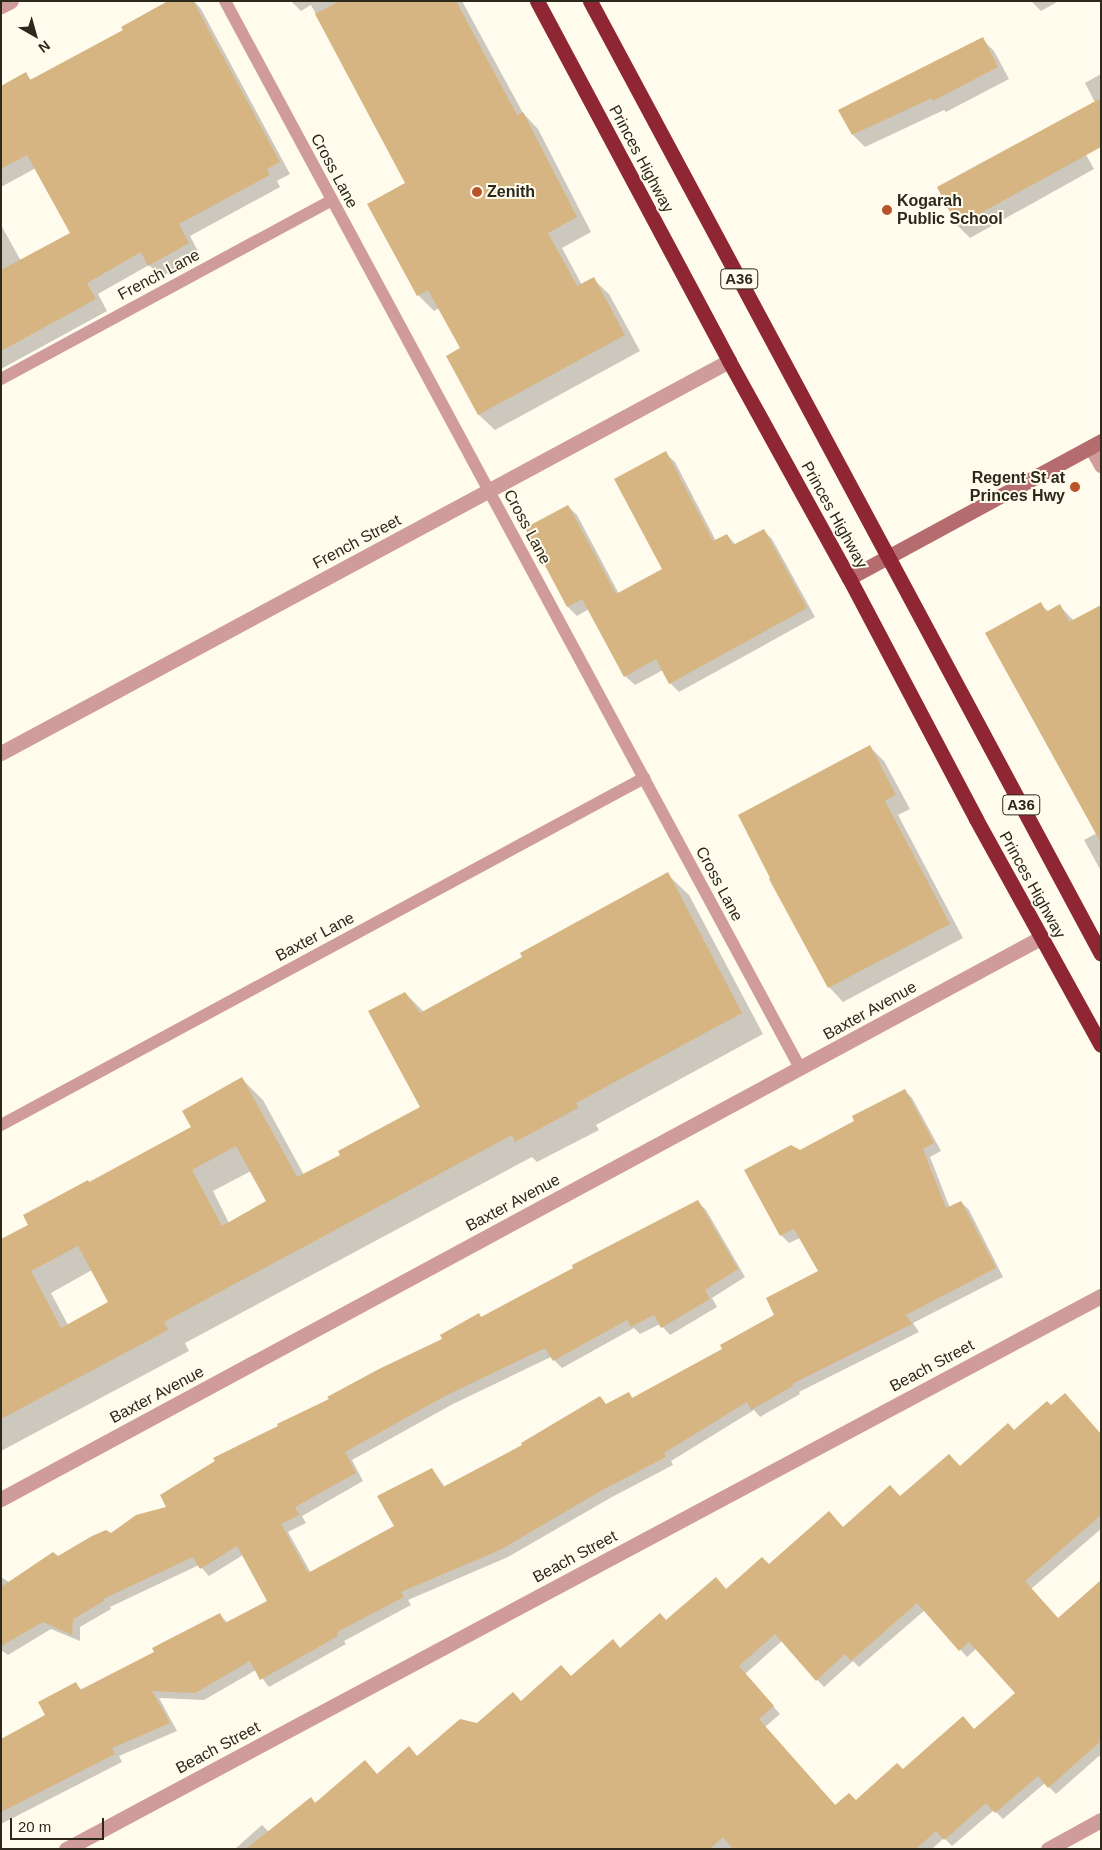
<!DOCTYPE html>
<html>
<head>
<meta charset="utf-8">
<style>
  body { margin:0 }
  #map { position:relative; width:1102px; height:1850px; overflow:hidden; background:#fffbed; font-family:Helvetica,sans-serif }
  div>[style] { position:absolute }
  .shadow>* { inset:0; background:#0003 }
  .building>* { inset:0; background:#d7b582 }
  .lane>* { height:12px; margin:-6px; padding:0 6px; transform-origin:6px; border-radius:6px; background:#cf9b9b }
  .street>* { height:15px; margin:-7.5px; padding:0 7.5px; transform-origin:7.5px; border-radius:7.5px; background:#cf9b9b }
  .secondary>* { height:15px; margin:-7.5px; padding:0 7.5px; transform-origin:7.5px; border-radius:7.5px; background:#b56c6e }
  .highway>* { height:15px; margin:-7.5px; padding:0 7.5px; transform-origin:7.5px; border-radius:7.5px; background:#8e2733 }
  .dots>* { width:14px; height:14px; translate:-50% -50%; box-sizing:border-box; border:2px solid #fffbed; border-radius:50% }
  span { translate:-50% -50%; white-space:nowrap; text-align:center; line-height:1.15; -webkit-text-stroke:4px #fffbed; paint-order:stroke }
  .shield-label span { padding:1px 4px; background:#fffbed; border:1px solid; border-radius:4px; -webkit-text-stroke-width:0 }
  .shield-label { font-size:15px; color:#2c281b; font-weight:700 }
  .street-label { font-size:16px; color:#2c281b }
  .poi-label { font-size:16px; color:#2c281b; font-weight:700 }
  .left { translate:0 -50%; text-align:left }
  .right { translate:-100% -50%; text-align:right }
  .frame { position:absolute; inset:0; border:2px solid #2c281b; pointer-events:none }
  .north { position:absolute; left:10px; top:10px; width:50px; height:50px; -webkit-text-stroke:4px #fffbed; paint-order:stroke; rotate:142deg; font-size:14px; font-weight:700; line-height:20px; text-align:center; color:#2c281b }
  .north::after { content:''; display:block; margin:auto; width:18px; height:22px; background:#2c281b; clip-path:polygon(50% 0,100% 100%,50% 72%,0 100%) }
  .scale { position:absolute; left:10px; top:1818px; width:94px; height:22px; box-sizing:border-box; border:2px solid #2c281b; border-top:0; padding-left:6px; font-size:15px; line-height:18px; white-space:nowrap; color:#2c281b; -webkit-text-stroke:4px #fffbed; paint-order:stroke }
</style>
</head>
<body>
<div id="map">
  <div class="shadow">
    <i style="clip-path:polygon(182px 1px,194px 1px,201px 9px,290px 174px,277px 181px,280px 187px,190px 236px,200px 255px,161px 277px,149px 265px,98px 294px,107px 311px,1px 369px,1px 225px,21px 261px,71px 233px,36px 168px,1px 187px,1px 87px,26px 74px,32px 81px)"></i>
    <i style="clip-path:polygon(291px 1px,462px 1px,523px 113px,538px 129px,591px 232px,562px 248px,582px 285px,593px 279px,609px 294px,640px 351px,495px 430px,479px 415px,448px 356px,462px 349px,439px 308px,434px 311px,418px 295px,369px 204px,407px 184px,311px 5px,301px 11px)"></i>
    <i style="clip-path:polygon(1031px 1px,1059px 1px,1041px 11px)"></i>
    <i style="clip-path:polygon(982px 39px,994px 51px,1009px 79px,946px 112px,944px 110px,865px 147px,853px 135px)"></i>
    <i style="clip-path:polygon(1101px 74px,1101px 114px,1085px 83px)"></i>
    <i style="clip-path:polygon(1074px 133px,1094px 169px,970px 238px,958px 226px,939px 188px)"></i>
    <i style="clip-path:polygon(665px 453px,675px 462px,716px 541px,727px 535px,736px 545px,763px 530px,772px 539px,815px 617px,679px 692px,670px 683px,663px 670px,635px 685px,625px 676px,589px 609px,577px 616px,568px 607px,526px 529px,568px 506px,577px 515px,619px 594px,663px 570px)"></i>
    <i style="clip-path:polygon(1040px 604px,1049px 612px,1060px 606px,1074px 621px,1101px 606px,1101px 871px,1084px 840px,1097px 833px)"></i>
    <i style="clip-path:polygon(870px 747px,884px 761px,910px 809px,898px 815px,963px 938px,843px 1002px,829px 987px)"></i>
    <i style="clip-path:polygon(evenodd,667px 874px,689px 895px,763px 1034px,596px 1125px,599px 1130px,537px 1162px,532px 1157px,185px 1343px,189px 1351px,1px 1451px,1px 1241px,30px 1226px,89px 1184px,192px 1128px,242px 1079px,263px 1100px,304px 1175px,342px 1155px,421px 1107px,405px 993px,424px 1012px,524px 958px,667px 874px,251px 1171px,268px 1202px,229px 1223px,213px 1191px,251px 1171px,667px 874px,92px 1270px,110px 1303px,68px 1325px,51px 1293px,92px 1270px)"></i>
    <i style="clip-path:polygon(904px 1090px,912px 1098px,941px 1151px,930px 1157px,950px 1208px,961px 1202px,969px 1210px,1003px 1277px,913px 1323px,919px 1332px,799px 1392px,800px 1394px,760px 1417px,754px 1410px,671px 1461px,673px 1465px,612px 1497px,508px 1557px,408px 1600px,411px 1605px,344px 1641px,346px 1644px,269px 1687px,256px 1670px,204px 1700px,159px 1698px,177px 1731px,119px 1756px,122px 1762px,1px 1824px,1px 1740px,47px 1716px,76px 1684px,83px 1691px,156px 1653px,219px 1614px,228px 1623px,268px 1601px,243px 1555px,209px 1576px,199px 1565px,110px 1607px,111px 1609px,80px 1627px,80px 1641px,51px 1629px,8px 1655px,1px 1650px,1px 1577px,10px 1583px,58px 1558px,168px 1508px,330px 1400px,698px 1202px,706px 1210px,745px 1277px,712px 1298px,717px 1307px,670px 1335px,660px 1324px,640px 1334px,634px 1328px,562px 1368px,551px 1357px,453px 1404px,352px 1460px,363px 1481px,302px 1516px,306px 1523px,288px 1532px,311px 1573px,396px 1527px,432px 1469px,445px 1487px,524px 1446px,600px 1398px,607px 1405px,629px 1394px,633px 1399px,723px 1350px,776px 1315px,820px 1271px,800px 1238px,789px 1243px,781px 1235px,800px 1151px,856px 1121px)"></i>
    <i style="clip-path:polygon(evenodd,1014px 1431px,1101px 1491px,1101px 1529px,1031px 1589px,1058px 1620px,1101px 1599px,1101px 1757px,1099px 1756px,1056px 1794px,1045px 1783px,1003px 1819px,994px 1810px,952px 1846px,944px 1838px,932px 1849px,235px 1849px,262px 1825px,269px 1832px,316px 1804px,378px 1776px,409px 1748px,418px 1757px,571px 1677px,613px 1641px,621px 1649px,769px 1566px,960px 1467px,1014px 1431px,925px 1610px,967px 1657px,977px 1648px,1017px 1693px,975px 1730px,903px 1770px,856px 1801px,836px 1806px,765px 1727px,780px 1714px,745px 1674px,782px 1641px,824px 1687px,853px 1661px,859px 1667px,925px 1610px)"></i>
  </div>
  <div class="building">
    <i style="clip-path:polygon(168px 1px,193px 1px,280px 162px,267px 169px,270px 175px,179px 224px,189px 243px,148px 266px,141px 252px,87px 283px,96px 299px,1px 351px,1px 270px,70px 233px,27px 155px,1px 169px,1px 86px,26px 72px,30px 80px,123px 30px,121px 27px)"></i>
    <i style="clip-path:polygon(340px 1px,456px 1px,517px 115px,523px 112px,577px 217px,548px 233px,577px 286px,594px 277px,625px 335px,478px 415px,446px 356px,460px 348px,428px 290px,417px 296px,367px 204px,405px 183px,315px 14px)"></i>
    <i style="clip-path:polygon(983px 37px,998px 67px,933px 101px,932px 98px,852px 135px,838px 110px)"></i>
    <i style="clip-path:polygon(1101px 98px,1101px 147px,957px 226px,937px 187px)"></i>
    <i style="clip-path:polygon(666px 451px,713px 541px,727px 534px,733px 545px,764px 529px,807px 608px,669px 684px,656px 659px,624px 677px,582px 599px,567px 607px,525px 528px,568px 505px,616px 594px,662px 569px,614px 479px)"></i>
    <i style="clip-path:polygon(1041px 602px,1046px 612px,1060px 604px,1069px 622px,1101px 605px,1101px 843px,985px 633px)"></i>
    <i style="clip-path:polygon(870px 745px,896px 795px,885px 801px,950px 924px,828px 988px,769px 879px,770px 878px,738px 815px)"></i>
    <i style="clip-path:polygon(evenodd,668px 872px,742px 1013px,576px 1103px,578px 1108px,515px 1142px,512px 1135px,164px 1322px,168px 1330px,1px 1419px,1px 1239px,28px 1225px,23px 1215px,88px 1180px,89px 1182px,191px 1127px,182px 1111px,242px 1077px,297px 1177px,340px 1155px,338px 1151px,420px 1107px,368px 1011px,405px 992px,420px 1013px,522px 957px,520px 953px,668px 872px,236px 1146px,266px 1201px,222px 1226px,192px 1170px,236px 1146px,668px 872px,78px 1246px,108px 1302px,61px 1328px,31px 1271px,78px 1246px)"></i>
    <i style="clip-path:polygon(905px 1089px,934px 1143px,923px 1149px,946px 1208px,961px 1201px,996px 1268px,906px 1315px,912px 1324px,792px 1384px,793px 1386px,751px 1410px,747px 1402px,664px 1453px,666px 1457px,604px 1489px,500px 1550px,401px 1592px,404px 1597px,337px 1632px,338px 1636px,260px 1680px,250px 1661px,195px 1693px,152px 1691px,170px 1723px,112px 1748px,115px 1754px,1px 1812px,1px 1739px,45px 1715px,38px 1702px,76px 1682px,80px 1690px,154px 1652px,152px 1648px,220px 1613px,225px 1623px,267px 1601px,237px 1546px,200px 1569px,193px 1557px,103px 1599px,104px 1601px,73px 1619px,72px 1635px,43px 1622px,1px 1646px,1px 1587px,53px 1552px,58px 1556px,92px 1536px,106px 1530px,111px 1533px,136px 1515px,166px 1507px,160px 1495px,215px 1461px,213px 1458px,278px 1426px,277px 1424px,329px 1399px,327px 1397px,379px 1369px,442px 1339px,440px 1335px,479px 1313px,481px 1317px,573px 1268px,572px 1265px,698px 1200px,738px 1269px,705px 1290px,710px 1299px,661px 1328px,654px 1315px,631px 1327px,627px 1320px,553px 1361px,545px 1348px,445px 1396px,345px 1452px,356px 1473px,295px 1507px,299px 1515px,281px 1524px,308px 1573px,394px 1526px,377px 1496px,432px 1468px,443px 1487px,522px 1445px,521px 1443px,600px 1396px,606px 1404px,629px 1392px,632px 1398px,722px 1349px,720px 1345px,774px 1315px,766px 1298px,818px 1271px,794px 1229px,780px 1236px,744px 1170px,791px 1145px,800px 1150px,854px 1121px,852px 1116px)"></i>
    <i style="clip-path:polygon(evenodd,1065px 1393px,1101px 1434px,1101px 1515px,1025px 1581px,1058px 1618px,1101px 1580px,1101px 1741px,1048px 1788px,1038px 1776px,995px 1813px,986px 1803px,944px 1840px,936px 1831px,916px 1849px,733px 1849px,723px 1837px,710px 1849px,246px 1849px,311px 1797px,315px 1803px,365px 1760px,377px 1774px,409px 1746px,417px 1756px,460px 1719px,477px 1723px,513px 1692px,521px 1701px,561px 1665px,571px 1676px,613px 1639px,620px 1648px,660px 1613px,666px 1620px,716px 1577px,726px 1589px,762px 1557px,769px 1564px,829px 1511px,843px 1527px,890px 1485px,900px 1496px,949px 1454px,960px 1466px,1008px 1423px,1014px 1430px,1047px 1401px,1051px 1405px,1065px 1393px,917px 1603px,959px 1651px,969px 1642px,1015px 1693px,974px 1729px,963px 1716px,903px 1769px,897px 1763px,856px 1800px,849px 1793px,835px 1805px,759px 1719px,774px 1706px,739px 1666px,775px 1634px,816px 1681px,845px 1654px,851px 1661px,917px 1603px)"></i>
  </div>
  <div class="lane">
    <i style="left:225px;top:1px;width:1212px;rotate:61.68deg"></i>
    <i style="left:1px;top:379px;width:376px;rotate:-28.4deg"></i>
    <i style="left:1px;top:1125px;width:731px;rotate:-28.35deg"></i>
  </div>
  <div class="street">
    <i style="left:1px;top:6px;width:11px;rotate:-27deg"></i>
    <i style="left:1091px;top:447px;width:21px;rotate:61deg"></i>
    <i style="left:1px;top:753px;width:827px;rotate:-28.3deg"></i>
    <i style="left:1px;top:1499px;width:1183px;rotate:-28.36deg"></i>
    <i style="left:66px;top:1849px;width:1173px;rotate:-28.12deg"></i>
    <i style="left:1048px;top:1849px;width:60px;rotate:-28.7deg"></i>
  </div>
  <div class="secondary">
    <i style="left:849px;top:578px;width:287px;rotate:-28.5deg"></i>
  </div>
  <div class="highway">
    <i style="left:537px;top:1px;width:408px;rotate:61.9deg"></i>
    <i style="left:729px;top:361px;width:248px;rotate:61.1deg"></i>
    <i style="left:849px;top:578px;width:272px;rotate:62.2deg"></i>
    <i style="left:976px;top:819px;width:258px;rotate:61.1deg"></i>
    <i style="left:590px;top:1px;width:1081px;rotate:61.8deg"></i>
  </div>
  <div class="dots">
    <i style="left:477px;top:192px;background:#b95328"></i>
    <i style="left:887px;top:210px;background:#b95328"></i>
    <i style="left:1075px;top:487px;background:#b95328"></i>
  </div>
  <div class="shield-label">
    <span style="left:739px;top:279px">A36</span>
    <span style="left:1021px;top:805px">A36</span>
  </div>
  <div class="street-label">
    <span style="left:641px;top:159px;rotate:62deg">Princes Highway</span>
    <span style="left:334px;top:171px;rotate:62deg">Cross Lane</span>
    <span style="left:159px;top:275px;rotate:-28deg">French Lane</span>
    <span style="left:834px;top:515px;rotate:61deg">Princes Highway</span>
    <span style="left:527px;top:527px;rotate:62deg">Cross Lane</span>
    <span style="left:357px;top:542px;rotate:-28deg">French Street</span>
    <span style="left:719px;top:884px;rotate:62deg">Cross Lane</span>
    <span style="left:1032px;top:885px;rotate:61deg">Princes Highway</span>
    <span style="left:315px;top:937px;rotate:-28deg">Baxter Lane</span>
    <span style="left:870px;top:1011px;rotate:-29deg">Baxter Avenue</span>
    <span style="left:513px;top:1203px;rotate:-28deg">Baxter Avenue</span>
    <span style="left:932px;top:1366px;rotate:-28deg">Beach Street</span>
    <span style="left:157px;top:1395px;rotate:-28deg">Baxter Avenue</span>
    <span style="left:575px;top:1557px;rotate:-28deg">Beach Street</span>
    <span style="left:218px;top:1748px;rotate:-28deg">Beach Street</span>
  </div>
  <div class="poi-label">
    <span class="left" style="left:487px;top:192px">Zenith</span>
    <span class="left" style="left:897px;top:210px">Kogarah<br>Public School</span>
    <span class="right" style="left:1065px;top:487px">Regent St at<br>Princes Hwy</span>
  </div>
  <div class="frame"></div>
  <div class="north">N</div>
  <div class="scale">20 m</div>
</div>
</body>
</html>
